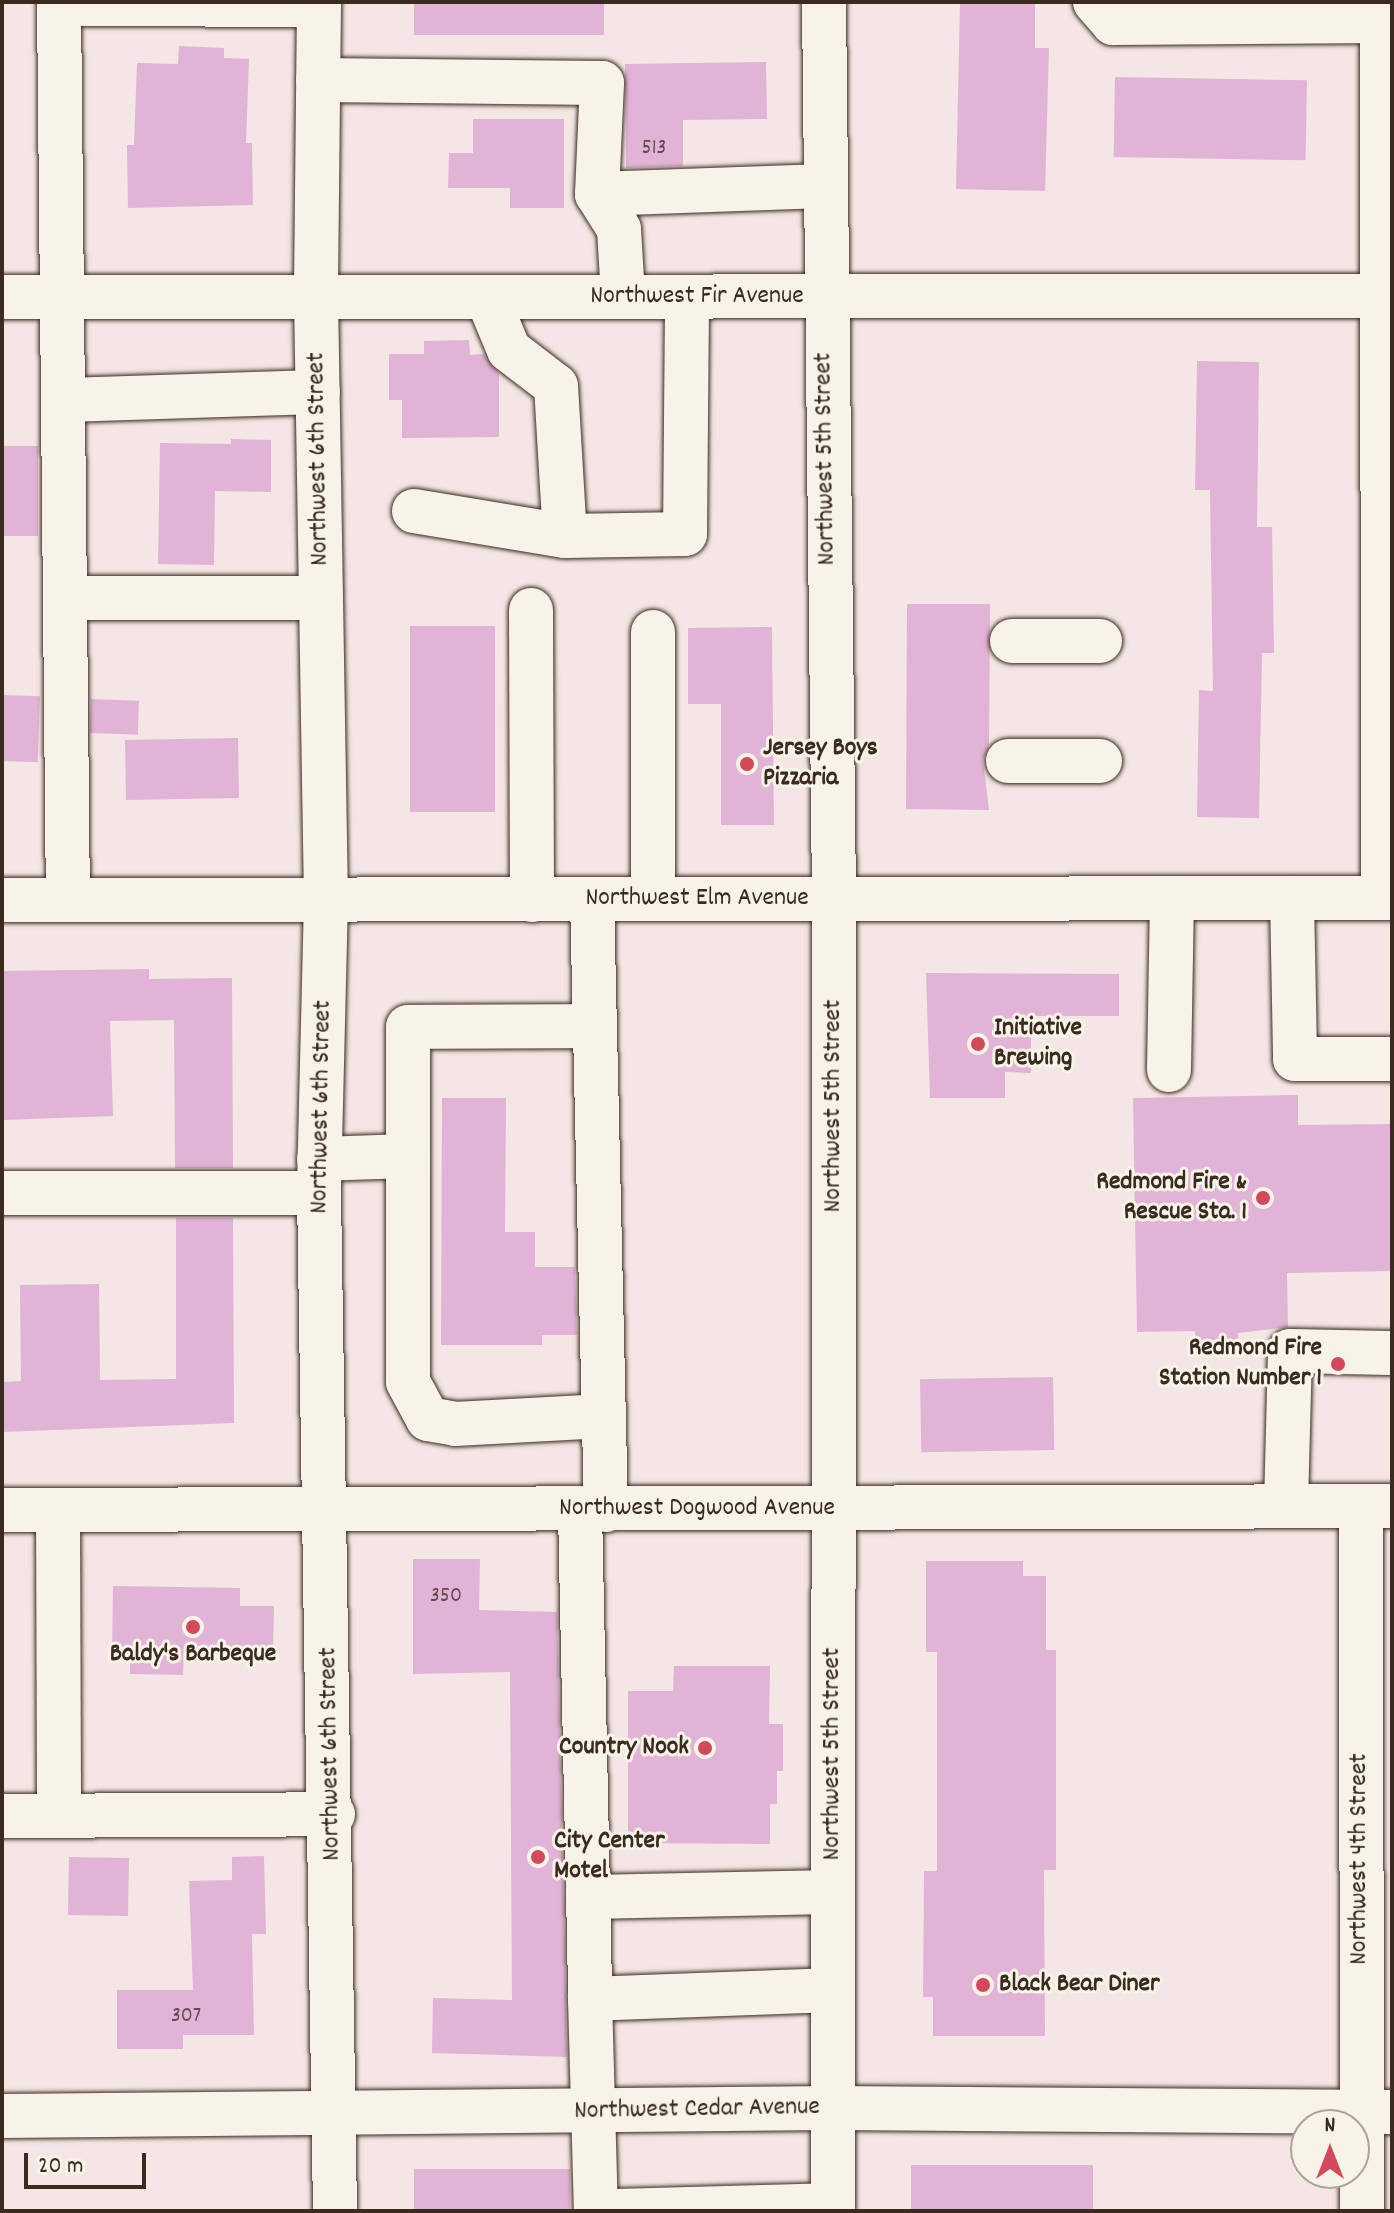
<!DOCTYPE html>
<html>
<head>
<meta charset="utf-8">
<style>
  body { margin:0 }
  #map { position:relative; width:1394px; height:2213px; overflow:hidden; background:#f3e6e4; font-family:Dekko,sans-serif }
  div>[style] { position:absolute }
  .building>* { inset:0; background:#e1b3d6; transform-origin:0 0 }
  .roads { filter:drop-shadow(0 0 2px #3b2a1e) drop-shadow(0 0 2px #3b2a1e) }
  .minor>* { height:44px; margin:-22px; padding:0 22px; transform-origin:22px; border-radius:22px; background:#f7f3e8 }
  .major>* { height:44px; margin:-22px; padding:0 22px; transform-origin:22px; border-radius:22px; background:#f7f3e8 }
  .dots>* { width:22px; height:22px; translate:-50% -50%; box-sizing:border-box; border:4px solid #f7f3e8; border-radius:50% }
  span { translate:-50% -50%; white-space:nowrap; text-align:center; line-height:1.15; -webkit-text-stroke:6px #f7f3e8; paint-order:stroke }
  .number-label { font-size:22px; color:#644c4c }
  .number-label span { -webkit-text-stroke-width:0 }
  .street-label { font-size:26px; color:#3b2a1e }
  .poi-label { font-size:26px; color:#3b2a1e; font-weight:700 }
  .left { translate:0 -50%; text-align:left }
  .right { translate:-100% -50%; text-align:right }
  .frame { position:absolute; inset:0; border:4px solid #3b2a1e; pointer-events:none }
  .north { position:absolute; left:1290px; top:2109px; width:80px; height:80px; box-sizing:border-box; background:#f7f3e8; border:2px solid #aca397; border-radius:50%; rotate:0deg; font-size:22px; font-weight:700; line-height:32px; text-align:center; color:#3b2a1e }
  .north::after { content:''; display:block; margin:auto; width:28px; height:36px; background:#d1495b; clip-path:polygon(50% 0,100% 100%,50% 72%,0 100%) }
  .scale { position:absolute; left:24px; top:2153px; width:122px; height:36px; box-sizing:border-box; border:4px solid #3b2a1e; border-top:0; padding-left:10px; font-size:24px; line-height:28px; white-space:nowrap; color:#3b2a1e; -webkit-text-stroke:6px #f7f3e8; paint-order:stroke }
</style>
</head>
<body>
<div id="map">
  <div class="building">
    <i style="left:414px;top:2px;width:190px;height:33px"></i>
    <i style="clip-path:polygon(960px 2px,1035px 2px,1035px 48px,1049px 48px,1045px 191px,956px 189px)"></i>
    <i style="clip-path:polygon(179px 46px,224px 48px,224px 58px,249px 59px,246px 143px,252px 143px,253px 205px,128px 208px,127px 145px,134px 145px,137px 63px,178px 64px)"></i>
    <i style="clip-path:polygon(766px 62px,767px 119px,683px 120px,683px 166px,626px 168px,625px 64px)"></i>
    <i style="left:1115px;top:77px;width:192px;height:80px;rotate:1deg"></i>
    <i style="clip-path:polygon(473px 119px,564px 119px,564px 208px,510px 208px,510px 188px,448px 188px,449px 153px,473px 153px)"></i>
    <i style="clip-path:polygon(469px 340px,470px 355px,484px 354px,499px 374px,499px 437px,402px 438px,402px 400px,389px 400px,389px 354px,424px 354px,424px 341px)"></i>
    <i style="clip-path:polygon(1197px 361px,1259px 362px,1257px 527px,1272px 527px,1274px 653px,1262px 653px,1259px 818px,1197px 817px,1199px 690px,1213px 691px,1210px 490px,1195px 490px)"></i>
    <i style="clip-path:polygon(231px 439px,271px 440px,271px 492px,215px 491px,214px 565px,158px 564px,160px 443px,231px 444px)"></i>
    <i style="left:2px;top:446px;width:36px;height:90px"></i>
    <i style="clip-path:polygon(907px 604px,990px 604px,989px 745px,983px 760px,989px 810px,906px 809px)"></i>
    <i style="left:410px;top:626px;width:85px;height:186px"></i>
    <i style="clip-path:polygon(772px 627px,774px 825px,721px 825px,721px 704px,688px 704px,688px 628px)"></i>
    <i style="left:2px;top:695px;width:38px;height:66px;rotate:2deg"></i>
    <i style="left:91px;top:699px;width:48px;height:34px;rotate:2deg"></i>
    <i style="left:238px;top:738px;width:60px;height:113px;rotate:89deg"></i>
    <i style="clip-path:polygon(149px 969px,149px 979px,232px 978px,233px 1168px,175px 1168px,174px 1020px,110px 1021px,113px 1116px,4px 1120px,2px 971px)"></i>
    <i style="clip-path:polygon(926px 973px,1119px 974px,1119px 1016px,1031px 1016px,1031px 1073px,1005px 1072px,1005px 1098px,930px 1098px)"></i>
    <i style="clip-path:polygon(1298px 1095px,1298px 1125px,1392px 1124px,1392px 1271px,1287px 1273px,1288px 1327px,1238px 1333px,1238px 1354px,1196px 1355px,1195px 1331px,1137px 1332px,1133px 1098px)"></i>
    <i style="clip-path:polygon(442px 1098px,506px 1098px,505px 1232px,535px 1232px,535px 1267px,575px 1267px,577px 1335px,542px 1335px,542px 1345px,441px 1345px)"></i>
    <i style="clip-path:polygon(176px 1218px,233px 1218px,234px 1423px,2px 1432px,2px 1382px,21px 1381px,20px 1285px,99px 1284px,100px 1380px,176px 1379px)"></i>
    <i style="left:1053px;top:1377px;width:73px;height:133px;rotate:89deg"></i>
    <i style="clip-path:polygon(413px 1559px,480px 1559px,479px 1610px,557px 1612px,567px 2057px,432px 2053px,433px 1998px,512px 2000px,510px 1672px,413px 1674px)"></i>
    <i style="clip-path:polygon(926px 1561px,1023px 1561px,1023px 1576px,1046px 1576px,1046px 1650px,1056px 1650px,1056px 1870px,1044px 1870px,1045px 2036px,933px 2036px,933px 1997px,923px 1997px,924px 1871px,937px 1871px,937px 1652px,926px 1652px)"></i>
    <i style="clip-path:polygon(113px 1586px,240px 1588px,240px 1606px,274px 1606px,273px 1650px,184px 1649px,183px 1675px,130px 1674px,130px 1655px,112px 1654px)"></i>
    <i style="clip-path:polygon(674px 1666px,770px 1666px,769px 1724px,783px 1724px,783px 1771px,777px 1771px,777px 1804px,770px 1804px,770px 1844px,628px 1843px,628px 1691px,673px 1691px)"></i>
    <i style="clip-path:polygon(264px 1856px,266px 1934px,252px 1934px,254px 2035px,183px 2035px,183px 2049px,117px 2049px,117px 1990px,193px 1990px,189px 1881px,232px 1880px,232px 1857px)"></i>
    <i style="left:69px;top:1857px;width:60px;height:58px;rotate:1deg"></i>
    <i style="left:1093px;top:2165px;width:46px;height:182px;rotate:90deg"></i>
    <i style="left:414px;top:2169px;width:156px;height:42px"></i>
  </div>
  <div class="roads">
    <div class="minor">
      <i style="left:59px;top:2px;width:898px;rotate:89.43deg"></i>
      <i style="left:1095px;top:2px;width:28px;rotate:49deg"></i>
      <i style="left:1113px;top:23px;width:270px;rotate:-0.4deg"></i>
      <i style="left:1382px;top:2px;width:896px;rotate:89.94deg"></i>
      <i style="left:59px;top:4px;width:260px;rotate:0.2deg"></i>
      <i style="left:318px;top:80px;width:284px;rotate:0.6deg"></i>
      <i style="left:602px;top:83px;width:111px;rotate:92.6deg"></i>
      <i style="left:597px;top:194px;width:41px;rotate:57.8deg"></i>
      <i style="left:619px;top:229px;width:68px;rotate:86.6deg"></i>
      <i style="left:597px;top:194px;width:227px;rotate:-2deg"></i>
      <i style="left:2px;top:297px;width:1390px;rotate:-0.04deg"></i>
      <i style="left:487px;top:297px;width:57px;rotate:67.5deg"></i>
      <i style="left:509px;top:350px;width:59px;rotate:37.5deg"></i>
      <i style="left:556px;top:386px;width:150px;rotate:86.6deg"></i>
      <i style="left:565px;top:536px;width:120px;rotate:-1deg"></i>
      <i style="left:685px;top:534px;width:237px;rotate:-89.5deg"></i>
      <i style="left:64px;top:400px;width:254px;rotate:-1.8deg"></i>
      <i style="left:414px;top:511px;width:153px;rotate:9.4deg"></i>
      <i style="left:65px;top:598px;width:256px"></i>
      <i style="left:531px;top:610px;width:290px;rotate:89.8deg"></i>
      <i style="left:653px;top:632px;width:267px;rotate:90deg"></i>
      <i style="left:1012px;top:641px;width:88px"></i>
      <i style="left:1008px;top:761px;width:92px"></i>
      <i style="left:1292px;top:898px;width:161px;rotate:88.9deg"></i>
      <i style="left:1295px;top:1059px;width:97px"></i>
      <i style="left:592px;top:899px;width:611px;rotate:88.69deg"></i>
      <i style="left:2px;top:900px;width:1390px;rotate:-0.08deg"></i>
      <i style="left:592px;top:1026px;width:184px;rotate:179.7deg"></i>
      <i style="left:408px;top:1027px;width:355px;rotate:90deg"></i>
      <i style="left:408px;top:1382px;width:42px;rotate:61.6deg"></i>
      <i style="left:428px;top:1419px;width:27px;rotate:10deg"></i>
      <i style="left:455px;top:1424px;width:149px;rotate:-3.1deg"></i>
      <i style="left:1169px;top:1070px;width:172px;rotate:-89deg"></i>
      <i style="left:319px;top:1159px;width:89px;rotate:-1.9deg"></i>
      <i style="left:2px;top:1193px;width:317px"></i>
      <i style="left:1286px;top:1505px;width:154px;rotate:-88.5deg"></i>
      <i style="left:1290px;top:1351px;width:102px;rotate:1.1deg"></i>
      <i style="left:1361px;top:1506px;width:705px;rotate:89.92deg"></i>
      <i style="left:2px;top:1510px;width:1390px;rotate:-0.16deg"></i>
      <i style="left:58px;top:1510px;width:306px;rotate:89.8deg"></i>
      <i style="left:580px;top:1510px;width:489px;rotate:88.8deg"></i>
      <i style="left:590px;top:1999px;width:242px;rotate:-2.1deg"></i>
      <i style="left:2px;top:1816px;width:331px;rotate:-0.3deg"></i>
      <i style="left:588px;top:1897px;width:245px;rotate:-1.2deg"></i>
      <i style="left:590px;top:1999px;width:212px;rotate:88.4deg"></i>
      <i style="left:2px;top:2116px;width:830px;rotate:-0.55deg"></i>
      <i style="left:832px;top:2108px;width:560px;rotate:0.41deg"></i>
      <i style="left:619px;top:2211px;width:214px;rotate:-1.6deg"></i>
    </div>
    <div class="major">
      <i style="left:319px;top:2px;width:295px;rotate:90.6deg"></i>
      <i style="left:316px;top:297px;width:603px;rotate:89.05deg"></i>
      <i style="left:326px;top:900px;width:293px;rotate:91.4deg"></i>
      <i style="left:319px;top:1193px;width:1018px;rotate:89.1deg"></i>
      <i style="left:824px;top:2px;width:897px;rotate:89.36deg"></i>
      <i style="left:834px;top:899px;width:1312px;rotate:90.04deg"></i>
    </div>
  </div>
  <div class="dots">
    <i style="left:747px;top:764px;background:#d1495b"></i>
    <i style="left:978px;top:1044px;background:#d1495b"></i>
    <i style="left:1263px;top:1198px;background:#d1495b"></i>
    <i style="left:1338px;top:1364px;background:#d1495b"></i>
    <i style="left:193px;top:1627px;background:#d1495b"></i>
    <i style="left:705px;top:1748px;background:#d1495b"></i>
    <i style="left:538px;top:1857px;background:#d1495b"></i>
    <i style="left:983px;top:1985px;background:#d1495b"></i>
  </div>
  <div class="number-label">
    <span style="left:654px;top:149px">513</span>
    <span style="left:446px;top:1597px">350</span>
    <span style="left:186px;top:2017px">307</span>
  </div>
  <div class="street-label">
    <span style="left:697px;top:297px">Northwest Fir Avenue</span>
    <span style="left:319px;top:459px;rotate:-91deg">Northwest 6th Street</span>
    <span style="left:826px;top:459px;rotate:-91deg">Northwest 5th Street</span>
    <span style="left:697px;top:899px">Northwest Elm Avenue</span>
    <span style="left:834px;top:1106px;rotate:-90deg">Northwest 5th Street</span>
    <span style="left:322px;top:1107px;rotate:-89deg">Northwest 6th Street</span>
    <span style="left:697px;top:1509px">Northwest Dogwood Avenue</span>
    <span style="left:331px;top:1754px;rotate:-91deg">Northwest 6th Street</span>
    <span style="left:833px;top:1754px;rotate:-90deg">Northwest 5th Street</span>
    <span style="left:1360px;top:1859px;rotate:-90deg">Northwest 4th Street</span>
    <span style="left:697px;top:2110px;rotate:-1deg">Northwest Cedar Avenue</span>
  </div>
  <div class="poi-label">
    <span class="left" style="left:763px;top:764px">Jersey Boys<br>Pizzaria</span>
    <span class="left" style="left:994px;top:1044px">Initiative<br>Brewing</span>
    <span class="right" style="left:1247px;top:1198px">Redmond Fire &amp;<br>Rescue Sta. 1</span>
    <span class="right" style="left:1322px;top:1364px">Redmond Fire<br>Station Number 1</span>
    <span style="left:193px;top:1655px">Baldy's Barbeque</span>
    <span class="right" style="left:689px;top:1748px">Country Nook</span>
    <span class="left" style="left:554px;top:1857px">City Center<br>Motel</span>
    <span class="left" style="left:999px;top:1985px">Black Bear Diner</span>
  </div>
  <div class="frame"></div>
  <div class="north">N</div>
  <div class="scale">20 m</div>
</div>
</body>
</html>
